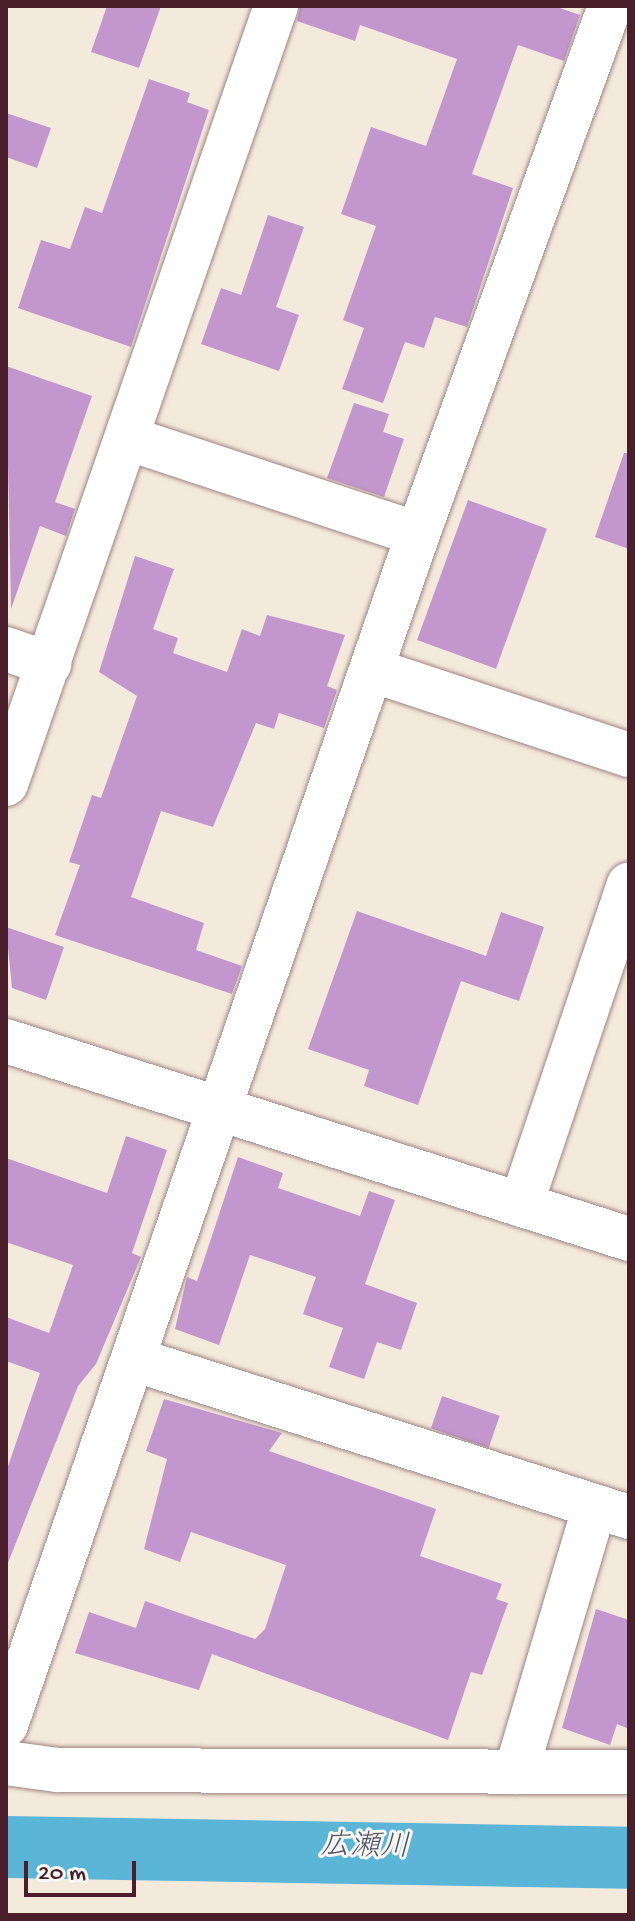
<!DOCTYPE html>
<html>
<head>
<meta charset="utf-8">
<style>
  body { margin:0 }
  #map { position:relative; width:635px; height:1921px; overflow:hidden; background:#f4eadb; font-family:"Gochi Hand","Klee One",sans-serif }
  div>[style] { position:absolute }
  .water>* { inset:0; background:#5ab5d7; transform-origin:0 0 }
  .building>* { inset:0; background:#c297ce; transform-origin:0 0 }
  .roads { filter:drop-shadow(0 0 2px #9f8483) drop-shadow(0 0 2px #9f8483) }
  .street>* { height:44px; margin:-22px; padding:0 22px; transform-origin:22px; border-radius:22px; background:#fff }
  .secondary>* { height:44px; margin:-22px; padding:0 22px; transform-origin:22px; border-radius:22px; background:#fff }
  span { translate:-50% -50%; white-space:nowrap; text-align:center; line-height:1.15; -webkit-text-stroke:6px #f6f6f2; paint-order:stroke }
  .water-label { font-size:30px; color:#505467; font-style:italic }
  .frame { position:absolute; inset:0; border:8px solid #4a1f2b; pointer-events:none }
  .scale { position:absolute; left:24px; top:1861px; width:112px; height:36px; box-sizing:border-box; border:4px solid #4a1f2b; border-top:0; padding-left:10px; font-size:24px; line-height:28px; white-space:nowrap; color:#4a1f2b; -webkit-text-stroke:6px #f6f6f2; paint-order:stroke }
</style>
</head>
<body>
<div id="map">
  <div class="water">
    <i style="left:6px;top:1816px;width:623px;height:62px;rotate:1deg"></i>
  </div>
  <div class="building">
    <i style="clip-path:polygon(107px 6px,161px 6px,139px 68px,91px 52px)"></i>
    <i style="clip-path:polygon(300px 6px,554px 6px,580px 15px,564px 61px,518px 45px,472px 174px,513px 188px,467px 327px,435px 317px,424px 348px,405px 342px,383px 403px,342px 389px,364px 328px,343px 320px,376px 226px,341px 214px,371px 127px,426px 146px,457px 59px,360px 25px,355px 41px,297px 21px)"></i>
    <i style="clip-path:polygon(149px 79px,190px 93px,187px 102px,209px 110px,131px 347px,18px 308px,41px 240px,70px 249px,85px 207px,102px 213px)"></i>
    <i style="clip-path:polygon(6px 113px,51px 128px,37px 168px,6px 157px)"></i>
    <i style="clip-path:polygon(268px 215px,304px 227px,276px 307px,299px 315px,279px 371px,201px 344px,221px 288px,241px 295px)"></i>
    <i style="clip-path:polygon(6px 366px,92px 396px,55px 502px,75px 509px,66px 536px,40px 526px,11px 609px)"></i>
    <i style="clip-path:polygon(354px 403px,389px 414px,383px 432px,404px 439px,384px 497px,327px 478px)"></i>
    <i style="clip-path:polygon(624px 453px,629px 453px,629px 549px,595px 537px)"></i>
    <i style="left:468px;top:500px;width:84px;height:149px;rotate:20deg"></i>
    <i style="clip-path:polygon(135px 556px,174px 569px,153px 629px,178px 638px,173px 653px,227px 672px,242px 629px,260px 636px,267px 615px,345px 635px,327px 686px,337px 690px,324px 728px,279px 713px,274px 729px,256px 723px,213px 827px,161px 811px,131px 897px,204px 923px,196px 950px,242px 966px,232px 994px,55px 935px,80px 865px,69px 862px,92px 795px,101px 798px,137px 696px,99px 672px)"></i>
    <i style="clip-path:polygon(357px 911px,486px 956px,501px 912px,544px 927px,519px 1001px,461px 981px,418px 1105px,364px 1086px,369px 1070px,308px 1049px)"></i>
    <i style="clip-path:polygon(6px 927px,64px 947px,46px 1000px,12px 988px)"></i>
    <i style="clip-path:polygon(126px 1136px,167px 1150px,132px 1253px,141px 1257px,96px 1364px,78px 1386px,6px 1568px,6px 1472px,40px 1373px,6px 1361px,6px 1317px,49px 1333px,73px 1265px,6px 1242px,6px 1158px,107px 1193px)"></i>
    <i style="clip-path:polygon(238px 1157px,283px 1173px,278px 1188px,360px 1216px,369px 1191px,395px 1200px,365px 1284px,417px 1303px,401px 1350px,377px 1342px,364px 1379px,329px 1367px,343px 1328px,303px 1314px,316px 1277px,250px 1255px,219px 1345px,175px 1329px,187px 1277px,197px 1281px)"></i>
    <i style="left:442px;top:1396px;width:61px;height:34px;rotate:19deg"></i>
    <i style="clip-path:polygon(164px 1399px,282px 1433px,269px 1451px,436px 1509px,420px 1556px,502px 1584px,496px 1599px,508px 1603px,482px 1675px,471px 1672px,448px 1740px,212px 1654px,199px 1690px,75px 1653px,89px 1612px,136px 1628px,145px 1601px,255px 1639px,265px 1629px,286px 1565px,191px 1532px,180px 1562px,144px 1549px,167px 1459px,146px 1451px)"></i>
    <i style="clip-path:polygon(596px 1609px,629px 1620px,629px 1729px,617px 1724px,610px 1745px,562px 1728px)"></i>
  </div>
  <div class="roads">
    <div class="street">
      <i style="left:127px;top:438px;width:306px;rotate:18.3deg"></i>
      <i style="left:6px;top:649px;width:46px;rotate:19.2deg"></i>
      <i style="left:372px;top:670px;width:271px;rotate:18.3deg"></i>
      <i style="left:6px;top:784px;width:824px;rotate:-70.86deg"></i>
      <i style="left:6px;top:1041px;width:654px;rotate:17.63deg"></i>
      <i style="left:521px;top:1205px;width:338px;rotate:-71.4deg"></i>
      <i style="left:133px;top:1359px;width:521px;rotate:17.67deg"></i>
      <i style="left:6px;top:1725px;width:1260px;rotate:-70.92deg"></i>
      <i style="left:418px;top:534px;width:562px;rotate:-70.02deg"></i>
      <i style="left:6px;top:1763px;width:51px;rotate:7.8deg"></i>
      <i style="left:516px;top:1772px;width:277px;rotate:-73.5deg"></i>
    </div>
    <div class="secondary">
      <i style="left:57px;top:1770px;width:572px;rotate:0.2deg"></i>
    </div>
  </div>
  <div class="water-label">
    <span style="left:365px;top:1849px;rotate:1deg">広瀬川</span>
  </div>
  <div class="frame"></div>
  <div class="scale">20 m</div>
</div>
</body>
</html>
